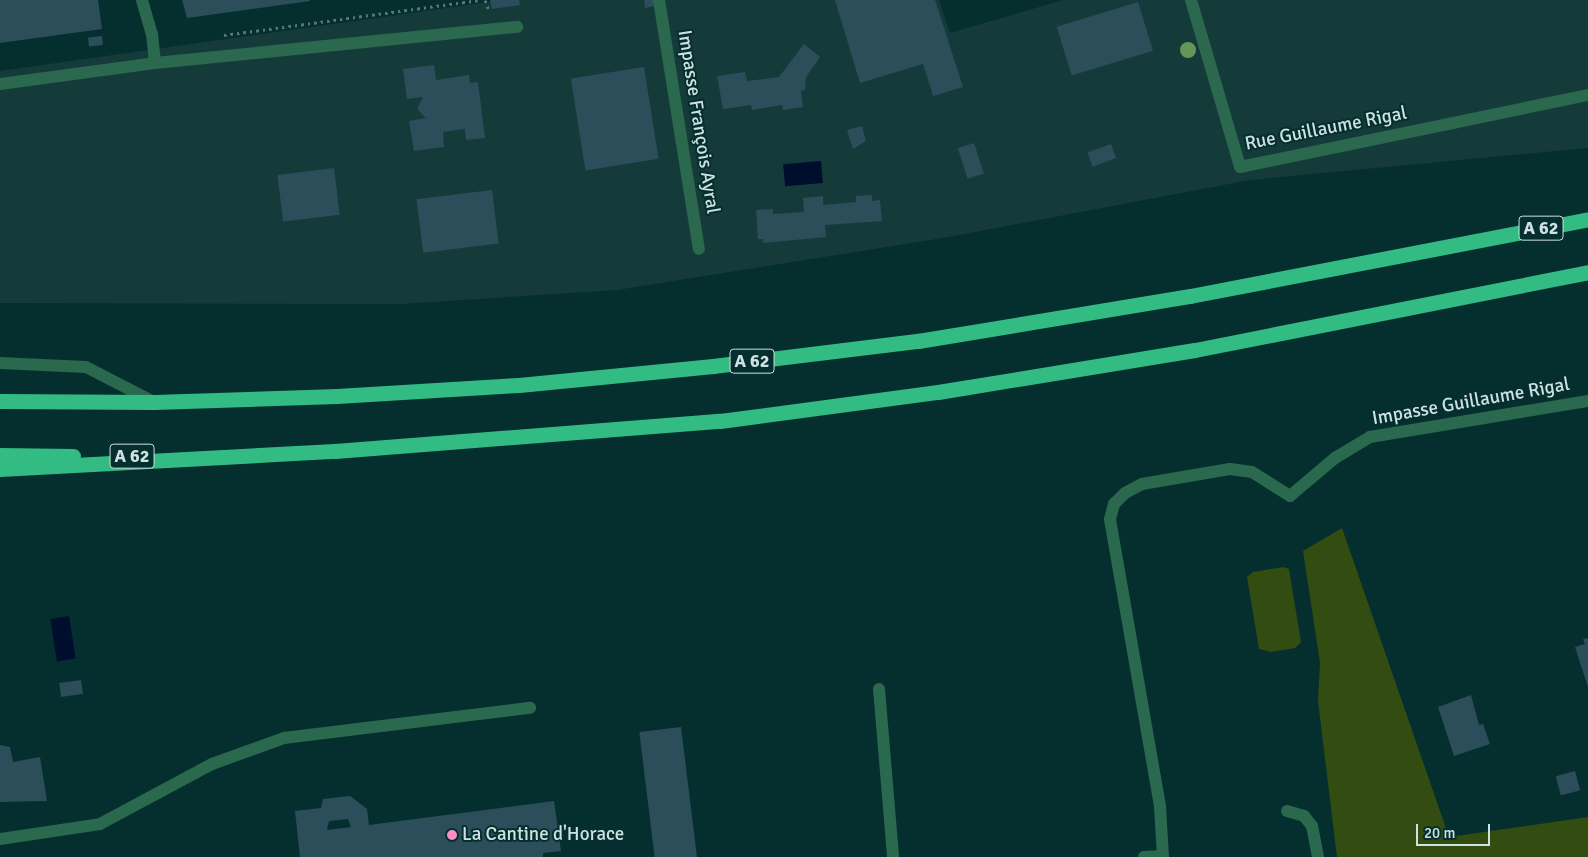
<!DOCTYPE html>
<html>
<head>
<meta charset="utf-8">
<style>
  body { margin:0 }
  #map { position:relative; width:1588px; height:857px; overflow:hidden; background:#042f2e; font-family:Signika,sans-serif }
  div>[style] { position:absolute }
  .built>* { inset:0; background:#143b3a }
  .green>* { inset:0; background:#334c12 }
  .water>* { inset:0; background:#000e2d; transform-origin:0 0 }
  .building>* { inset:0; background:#2c4e5b; transform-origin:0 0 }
  .path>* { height:3px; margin-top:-1.5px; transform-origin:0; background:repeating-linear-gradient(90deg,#557776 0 2.5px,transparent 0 6.5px) }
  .lane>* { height:12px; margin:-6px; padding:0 6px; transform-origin:6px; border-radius:6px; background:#2a694d }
  .street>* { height:12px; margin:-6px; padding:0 6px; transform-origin:6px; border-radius:6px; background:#2a694d }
  .highway>* { height:15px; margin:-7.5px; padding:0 7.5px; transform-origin:7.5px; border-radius:7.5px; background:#32bc84 }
  .trees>* { width:16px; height:16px; margin:-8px; border-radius:50%; background:#659659 }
  .dots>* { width:14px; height:14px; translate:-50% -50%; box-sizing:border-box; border:2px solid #042f2e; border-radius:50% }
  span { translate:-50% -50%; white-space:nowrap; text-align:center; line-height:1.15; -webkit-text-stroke:4px #042f2e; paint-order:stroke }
  .shield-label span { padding:1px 4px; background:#042f2e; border:1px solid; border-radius:4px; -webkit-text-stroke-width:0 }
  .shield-label { font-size:18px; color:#cee2e1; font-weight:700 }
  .street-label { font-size:19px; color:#cee2e1 }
  .poi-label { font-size:19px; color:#cee2e1 }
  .left { translate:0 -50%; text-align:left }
  .scale { position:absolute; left:1416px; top:824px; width:74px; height:22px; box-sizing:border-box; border:2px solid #cee2e1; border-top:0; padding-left:6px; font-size:15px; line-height:18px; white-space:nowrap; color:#cee2e1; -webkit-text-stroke:4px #042f2e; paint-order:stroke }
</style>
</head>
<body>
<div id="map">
  <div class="built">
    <i style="clip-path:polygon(503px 0,939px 0,950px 33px,1063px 0,1588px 0,1588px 148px,1250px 180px,943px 238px,617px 290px,401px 304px,0 303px,0 71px)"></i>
  </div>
  <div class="green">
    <i style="clip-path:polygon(1342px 528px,1449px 837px,1588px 817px,1588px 857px,1337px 857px,1318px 701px,1320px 663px,1303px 551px)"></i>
    <i style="clip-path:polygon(1283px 567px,1289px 569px,1301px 642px,1295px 648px,1271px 652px,1259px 649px,1247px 577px,1253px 572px)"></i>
  </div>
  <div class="water">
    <i style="left:821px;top:161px;width:22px;height:38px;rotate:85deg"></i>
    <i style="left:69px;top:616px;width:43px;height:19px;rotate:81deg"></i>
  </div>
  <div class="building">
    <i style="clip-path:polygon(0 0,98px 0,102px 29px,0 43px)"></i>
    <i style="clip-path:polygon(182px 0,310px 0,310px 1px,187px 18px)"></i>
    <i style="clip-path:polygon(490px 0,519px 0,520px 5px,492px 9px)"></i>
    <i style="clip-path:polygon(644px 0,654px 0,654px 6px,645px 8px)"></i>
    <i style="clip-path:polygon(835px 0,935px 0,963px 87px,933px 96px,923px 64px,860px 83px)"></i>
    <i style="left:1138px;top:2px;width:51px;height:85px;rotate:73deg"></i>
    <i style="left:102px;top:36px;width:9px;height:14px;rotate:84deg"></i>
    <i style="clip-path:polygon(804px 44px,820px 57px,806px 77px,805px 90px,801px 91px,803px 107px,783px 110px,782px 105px,752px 110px,751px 105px,723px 109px,717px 76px,745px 72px,747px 81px,779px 77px)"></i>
    <i style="clip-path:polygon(434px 65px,436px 80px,469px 75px,470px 83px,478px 82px,485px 138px,466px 140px,465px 129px,443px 132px,444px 147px,414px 151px,409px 121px,426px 118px,417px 109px,423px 97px,407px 99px,403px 69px)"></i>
    <i style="left:644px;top:67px;width:93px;height:74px;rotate:81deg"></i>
    <i style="clip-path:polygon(862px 126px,866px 141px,853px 149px,847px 130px)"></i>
    <i style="left:974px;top:143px;width:32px;height:17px;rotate:72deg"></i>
    <i style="left:1111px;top:144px;width:15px;height:25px;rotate:70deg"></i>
    <i style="left:334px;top:168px;width:47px;height:57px;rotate:83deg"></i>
    <i style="left:492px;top:190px;width:54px;height:76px;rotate:83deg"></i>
    <i style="clip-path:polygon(872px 195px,872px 201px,880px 200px,882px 221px,825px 225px,826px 237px,763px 243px,763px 239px,758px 239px,756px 210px,773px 209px,773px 214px,804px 212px,803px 198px,823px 196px,823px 205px,856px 202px,856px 196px)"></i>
    <i style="clip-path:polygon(1588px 638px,1588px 687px,1575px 647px,1585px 644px,1583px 639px)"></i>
    <i style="left:81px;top:680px;width:14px;height:22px;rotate:82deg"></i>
    <i style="clip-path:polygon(1471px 695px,1479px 725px,1483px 724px,1490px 744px,1454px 756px,1438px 707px)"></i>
    <i style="left:681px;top:727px;width:131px;height:42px;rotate:83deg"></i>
    <i style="clip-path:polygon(0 745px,10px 747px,13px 762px,40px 757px,47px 801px,0 802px)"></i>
    <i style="left:1575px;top:771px;width:20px;height:20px;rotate:75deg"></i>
    <i style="clip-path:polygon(evenodd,350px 796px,367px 809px,369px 825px,554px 801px,561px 851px,543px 853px,543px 857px,300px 857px,295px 811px,321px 808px,323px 799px,350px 796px,348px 819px,351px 827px,327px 830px,329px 821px,348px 819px)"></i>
  </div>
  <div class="path">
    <i style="left:485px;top:0;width:12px;rotate:70deg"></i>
    <i style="left:224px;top:35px;width:256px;rotate:-7.8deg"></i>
  </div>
  <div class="lane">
    <i style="left:0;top:363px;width:86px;rotate:2.7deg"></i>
    <i style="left:86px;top:367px;width:76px;rotate:27.2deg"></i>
    <i style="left:879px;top:689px;width:169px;rotate:85.2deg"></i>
    <i style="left:1287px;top:811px;width:18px;rotate:16deg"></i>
    <i style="left:1304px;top:816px;width:13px;rotate:51deg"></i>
    <i style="left:1312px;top:826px;width:32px;rotate:79deg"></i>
    <i style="left:0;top:839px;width:101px;rotate:-8.5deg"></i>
    <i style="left:100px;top:824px;width:127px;rotate:-28.2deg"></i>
    <i style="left:212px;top:764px;width:77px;rotate:-19.9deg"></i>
    <i style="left:284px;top:738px;width:248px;rotate:-7deg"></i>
    <i style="left:1144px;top:857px;width:19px;rotate:-3deg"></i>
    <i style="left:1163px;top:857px;width:51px;rotate:-93.4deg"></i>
    <i style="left:1160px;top:806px;width:291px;rotate:-99.9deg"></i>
    <i style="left:1110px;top:519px;width:16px;rotate:-75deg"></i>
    <i style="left:1114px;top:504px;width:16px;rotate:-45deg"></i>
    <i style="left:1125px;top:493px;width:19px;rotate:-28deg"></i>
    <i style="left:1142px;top:484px;width:89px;rotate:-9.7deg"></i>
    <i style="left:1230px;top:469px;width:22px;rotate:8deg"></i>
    <i style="left:1252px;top:472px;width:45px;rotate:32.3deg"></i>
  </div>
  <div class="street">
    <i style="left:142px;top:0;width:35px;rotate:74deg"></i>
    <i style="left:152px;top:34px;width:29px;rotate:84deg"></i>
    <i style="left:659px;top:0;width:252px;rotate:80.9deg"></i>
    <i style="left:1191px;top:0;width:174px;rotate:73.6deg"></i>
    <i style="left:1240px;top:167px;width:355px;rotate:-11.7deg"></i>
    <i style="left:0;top:84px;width:156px;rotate:-7.7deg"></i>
    <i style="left:155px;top:63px;width:364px;rotate:-5.7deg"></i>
    <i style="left:1290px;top:496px;width:59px;rotate:-40.2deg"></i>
    <i style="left:1335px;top:458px;width:41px;rotate:-31deg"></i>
    <i style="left:1370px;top:437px;width:221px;rotate:-9.4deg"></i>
  </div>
  <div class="highway">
    <i style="left:0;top:401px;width:154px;rotate:0.4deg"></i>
    <i style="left:154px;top:402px;width:183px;rotate:-1.9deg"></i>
    <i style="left:337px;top:396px;width:182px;rotate:-3.5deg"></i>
    <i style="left:519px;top:385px;width:195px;rotate:-5.6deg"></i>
    <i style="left:713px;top:366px;width:207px;rotate:-7deg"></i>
    <i style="left:918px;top:341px;width:276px;rotate:-9.4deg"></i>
    <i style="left:1190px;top:296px;width:405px;rotate:-10.9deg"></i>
    <i style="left:0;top:455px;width:73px;rotate:0.8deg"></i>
    <i style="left:0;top:469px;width:335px;rotate:-3.1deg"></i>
    <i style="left:335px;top:451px;width:386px;rotate:-4.5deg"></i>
    <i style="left:720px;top:421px;width:220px;rotate:-7.6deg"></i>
    <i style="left:938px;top:392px;width:260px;rotate:-9.3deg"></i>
    <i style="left:1195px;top:350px;width:401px;rotate:-11.2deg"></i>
  </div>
  <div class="trees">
    <i style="left:1188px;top:50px"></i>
  </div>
  <div class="dots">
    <i style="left:452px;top:835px;background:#fa8fc7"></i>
  </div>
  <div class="shield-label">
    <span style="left:1541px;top:228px">A 62</span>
    <span style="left:752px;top:361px">A 62</span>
    <span style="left:132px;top:456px">A 62</span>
  </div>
  <div class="street-label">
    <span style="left:698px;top:122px;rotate:81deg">Impasse François Ayral</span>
    <span style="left:1326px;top:129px;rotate:-11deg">Rue Guillaume Rigal</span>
    <span style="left:1471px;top:402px;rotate:-10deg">Impasse Guillaume Rigal</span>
  </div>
  <div class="poi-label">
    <span class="left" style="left:462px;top:835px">La Cantine d'Horace</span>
  </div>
  <div class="scale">20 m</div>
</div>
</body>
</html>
